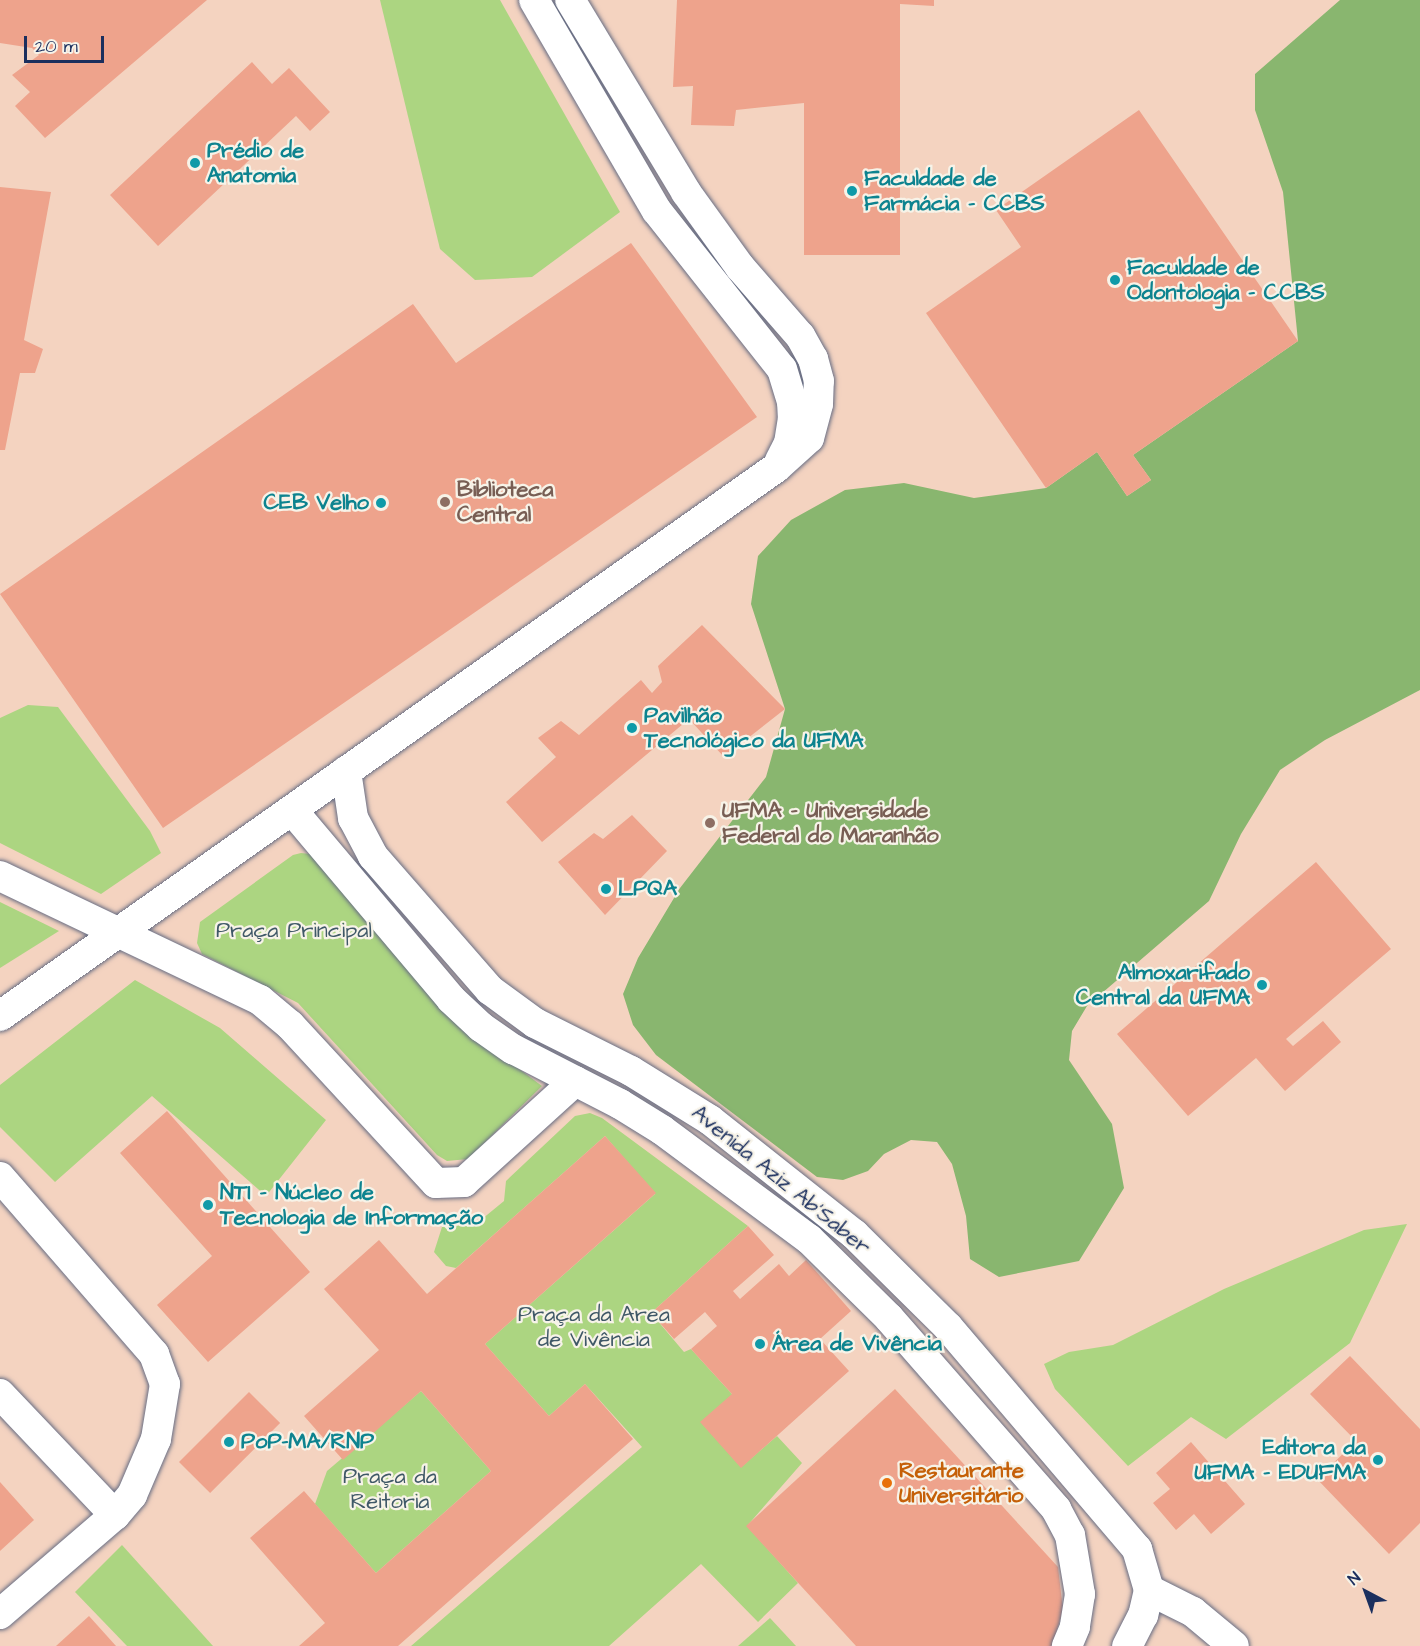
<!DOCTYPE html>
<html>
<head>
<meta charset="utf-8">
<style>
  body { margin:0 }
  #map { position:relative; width:1420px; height:1646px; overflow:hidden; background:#f4e0c7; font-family:"Architects Daughter",sans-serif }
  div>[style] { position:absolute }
  .built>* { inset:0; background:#f4d3c0; transform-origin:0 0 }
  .green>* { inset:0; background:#acd581 }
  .forest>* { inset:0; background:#89b66f }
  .building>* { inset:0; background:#eea38c; transform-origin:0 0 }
  .roads { filter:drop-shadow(0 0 2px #676d83) drop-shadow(0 0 2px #676d83) }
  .minor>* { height:30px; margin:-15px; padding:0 15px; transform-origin:15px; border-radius:15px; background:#fff }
  .dots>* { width:16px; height:16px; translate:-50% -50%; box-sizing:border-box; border:3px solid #f7f3e8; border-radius:50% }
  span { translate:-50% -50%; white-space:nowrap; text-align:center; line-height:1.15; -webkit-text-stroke:4.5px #f7f3e8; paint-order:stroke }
  .culture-label { font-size:22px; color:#0d838f; font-weight:700 }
  .left { translate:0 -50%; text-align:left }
  .right { translate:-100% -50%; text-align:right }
  .education-label { font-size:22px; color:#785e54; font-weight:700 }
  .park-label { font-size:22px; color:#3f5867 }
  .street-label { font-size:22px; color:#1b2f5e }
  .food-label { font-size:22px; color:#c56008; font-weight:700 }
  .north { position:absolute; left:1336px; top:1562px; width:60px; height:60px; -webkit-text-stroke:4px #f7f3e8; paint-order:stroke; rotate:319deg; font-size:16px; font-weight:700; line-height:24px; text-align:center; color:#1b2f5e }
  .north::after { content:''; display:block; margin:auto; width:21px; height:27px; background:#1b2f5e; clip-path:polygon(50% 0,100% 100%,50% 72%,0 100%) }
  .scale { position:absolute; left:24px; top:36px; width:80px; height:27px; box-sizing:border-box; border:3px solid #1b2f5e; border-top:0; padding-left:8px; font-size:18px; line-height:21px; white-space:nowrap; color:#1b2f5e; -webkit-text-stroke:4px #f7f3e8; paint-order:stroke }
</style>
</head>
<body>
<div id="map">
  <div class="built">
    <i style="left:0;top:0;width:1420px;height:1646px"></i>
  </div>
  <div class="green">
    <i style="clip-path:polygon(380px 0,500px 0,620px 212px,532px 277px,475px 280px,440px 249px)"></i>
    <i style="clip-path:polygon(28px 705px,58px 707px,150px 831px,161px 853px,101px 894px,0 843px,0 718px)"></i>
    <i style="clip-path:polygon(301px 853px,310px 854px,460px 1025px,542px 1086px,468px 1159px,447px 1161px,437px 1155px,298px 1003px,202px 954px,197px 943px,200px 922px,293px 855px)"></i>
    <i style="clip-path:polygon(0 902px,59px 931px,0 968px)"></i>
    <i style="clip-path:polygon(135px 980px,220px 1028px,326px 1120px,266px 1196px,152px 1096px,55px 1182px,0 1127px,0 1085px)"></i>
    <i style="clip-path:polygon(590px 1113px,602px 1118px,748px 1226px,651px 1313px,684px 1352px,691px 1349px,732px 1394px,741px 1467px,777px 1436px,802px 1463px,747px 1526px,798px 1583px,758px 1622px,701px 1564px,609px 1646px,411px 1646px,642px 1447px,585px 1384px,549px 1416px,485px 1344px,655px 1194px,605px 1136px,456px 1268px,446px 1266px,434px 1252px,442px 1227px,476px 1224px,504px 1201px,506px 1181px,575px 1116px)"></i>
    <i style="clip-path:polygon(1407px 1224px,1350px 1343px,1226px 1439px,1191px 1417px,1128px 1466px,1055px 1389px,1044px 1364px,1069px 1352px,1113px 1345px,1224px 1289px,1364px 1230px)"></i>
    <i style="clip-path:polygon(421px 1391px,491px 1471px,376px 1573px,315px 1504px,327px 1471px)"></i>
    <i style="clip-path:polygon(122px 1545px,213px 1646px,127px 1646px,75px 1592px)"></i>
    <i style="clip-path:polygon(770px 1618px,796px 1646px,738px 1646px)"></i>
  </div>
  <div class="forest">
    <i style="clip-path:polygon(1340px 0,1420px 0,1420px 690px,1325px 740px,1280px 770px,1241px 834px,1209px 901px,1087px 1006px,1072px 1031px,1069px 1060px,1112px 1124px,1124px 1188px,1079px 1261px,999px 1277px,970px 1259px,966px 1216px,952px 1164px,937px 1142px,911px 1140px,884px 1154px,868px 1171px,843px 1180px,817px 1177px,656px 1055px,633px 1025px,623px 994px,638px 958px,680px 888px,766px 777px,785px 709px,751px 604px,758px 556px,791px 520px,845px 490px,904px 483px,974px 498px,1046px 488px,1097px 452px,1127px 496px,1151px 480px,1133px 455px,1298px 341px,1283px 192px,1255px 110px,1255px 74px)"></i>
  </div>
  <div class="building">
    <i style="clip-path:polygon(0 0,207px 0,45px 138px,15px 106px,30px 92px,12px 75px,39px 55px,32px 48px,0 43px)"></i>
    <i style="clip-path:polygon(677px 0,934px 0,934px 6px,900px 4px,900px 255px,804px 255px,804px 103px,736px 110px,734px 126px,691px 125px,693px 86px,673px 87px)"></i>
    <i style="clip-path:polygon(252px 62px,272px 84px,289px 68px,330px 112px,310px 131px,296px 116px,158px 246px,110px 195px)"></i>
    <i style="clip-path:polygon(1139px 110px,1298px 341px,1133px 455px,1151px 480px,1127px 496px,1097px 452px,1046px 488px,926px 313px,1021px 247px,996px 210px)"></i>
    <i style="clip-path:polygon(0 187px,51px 192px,24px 340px,43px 349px,35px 373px,20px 373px,5px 450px,0 450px)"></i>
    <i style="clip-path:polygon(631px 243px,757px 417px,163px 828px,0 594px,413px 304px,456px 363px)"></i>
    <i style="clip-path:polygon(702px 625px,785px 709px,724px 757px,689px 719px,542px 842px,506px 802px,556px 757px,538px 738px,561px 721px,579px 735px,641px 680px,652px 693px,662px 682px,658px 666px)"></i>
    <i style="clip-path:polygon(632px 815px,667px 851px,605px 915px,558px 862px,594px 833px,603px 839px)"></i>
    <i style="clip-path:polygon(1316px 862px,1391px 949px,1286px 1039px,1293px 1046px,1323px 1021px,1341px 1042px,1285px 1091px,1256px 1058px,1188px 1116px,1117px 1034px)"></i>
    <i style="clip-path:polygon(167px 1111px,310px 1272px,208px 1362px,157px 1305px,212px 1256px,120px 1153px)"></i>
    <i style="clip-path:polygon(605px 1136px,656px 1193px,485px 1344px,549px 1416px,585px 1384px,633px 1439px,398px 1646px,299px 1646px,325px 1623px,250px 1538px,304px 1491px,376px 1573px,491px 1471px,421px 1391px,343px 1460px,304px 1416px,379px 1350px,324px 1289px,379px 1240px,427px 1294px)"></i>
    <i style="clip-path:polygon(748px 1226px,774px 1255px,733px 1291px,740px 1299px,779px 1264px,789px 1276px,806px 1260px,851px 1311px,820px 1339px,849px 1371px,741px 1468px,700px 1422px,732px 1394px,691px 1349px,717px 1326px,705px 1312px,674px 1339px,651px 1313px)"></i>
    <i style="clip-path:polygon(1350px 1356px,1420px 1429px,1420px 1523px,1389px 1554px,1317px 1479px,1356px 1441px,1310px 1394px)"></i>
    <i style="clip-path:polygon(895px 1389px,1058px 1567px,1063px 1610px,1052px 1646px,856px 1646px,746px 1526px)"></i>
    <i style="left:249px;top:1392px;width:44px;height:99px;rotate:45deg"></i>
    <i style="clip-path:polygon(1191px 1442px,1245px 1504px,1211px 1534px,1194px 1514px,1176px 1530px,1153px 1503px,1170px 1489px,1156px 1473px)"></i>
    <i style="clip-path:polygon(0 1482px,34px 1520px,0 1551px)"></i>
    <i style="clip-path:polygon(89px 1616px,116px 1646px,56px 1646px)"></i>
  </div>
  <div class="roads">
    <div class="minor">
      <i style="left:534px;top:0;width:244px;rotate:59.8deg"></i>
      <i style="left:657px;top:211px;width:201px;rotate:51.7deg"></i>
      <i style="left:782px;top:369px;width:34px;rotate:73deg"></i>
      <i style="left:792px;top:401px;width:17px;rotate:87deg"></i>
      <i style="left:793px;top:418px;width:25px;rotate:99deg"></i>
      <i style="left:789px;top:443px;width:20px;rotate:117deg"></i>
      <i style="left:346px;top:771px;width:48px;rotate:81.5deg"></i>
      <i style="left:353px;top:818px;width:43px;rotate:62.2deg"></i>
      <i style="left:373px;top:856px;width:178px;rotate:48.9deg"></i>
      <i style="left:490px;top:990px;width:56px;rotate:36.3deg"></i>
      <i style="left:535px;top:1023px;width:107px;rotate:26.6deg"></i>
      <i style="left:631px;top:1071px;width:93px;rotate:31.8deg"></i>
      <i style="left:710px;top:1120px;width:184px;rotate:38.4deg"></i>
      <i style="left:854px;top:1234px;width:132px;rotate:44.7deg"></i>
      <i style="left:948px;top:1327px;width:292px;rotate:49.6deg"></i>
      <i style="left:1137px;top:1549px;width:43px;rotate:73.7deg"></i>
      <i style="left:1149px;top:1590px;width:26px;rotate:103deg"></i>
      <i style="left:1143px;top:1615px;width:35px;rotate:117deg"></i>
      <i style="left:292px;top:810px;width:247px;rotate:49.9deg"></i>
      <i style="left:451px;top:999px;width:41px;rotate:43deg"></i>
      <i style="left:481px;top:1027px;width:39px;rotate:35deg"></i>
      <i style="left:513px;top:1049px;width:120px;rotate:27.2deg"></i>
      <i style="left:620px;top:1104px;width:49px;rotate:31.8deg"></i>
      <i style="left:662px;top:1130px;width:183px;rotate:36.6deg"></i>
      <i style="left:809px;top:1239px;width:112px;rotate:44.6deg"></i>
      <i style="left:889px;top:1318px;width:254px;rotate:48.8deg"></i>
      <i style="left:1056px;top:1509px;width:30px;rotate:62deg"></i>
      <i style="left:1070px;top:1535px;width:60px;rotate:80.4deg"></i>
      <i style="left:1080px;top:1594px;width:33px;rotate:99deg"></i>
      <i style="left:1075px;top:1627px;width:21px;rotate:113deg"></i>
      <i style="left:0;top:876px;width:288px;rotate:25.5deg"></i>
      <i style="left:260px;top:1000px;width:39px;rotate:40deg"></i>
      <i style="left:290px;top:1025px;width:215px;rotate:47.3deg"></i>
      <i style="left:436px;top:1183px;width:28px;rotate:-2deg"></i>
      <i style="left:464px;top:1182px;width:150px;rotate:-42.3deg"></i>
      <i style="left:0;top:1016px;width:951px;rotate:-35.24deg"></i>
      <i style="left:777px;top:467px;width:43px;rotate:-42.2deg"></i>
      <i style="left:809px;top:438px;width:35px;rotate:-75deg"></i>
      <i style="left:818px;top:404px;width:23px;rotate:-88deg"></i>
      <i style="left:819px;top:381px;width:23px;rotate:-105deg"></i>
      <i style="left:813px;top:359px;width:26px;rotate:-119deg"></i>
      <i style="left:800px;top:336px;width:91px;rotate:-131deg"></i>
      <i style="left:740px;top:267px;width:92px;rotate:-125.8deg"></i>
      <i style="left:686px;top:192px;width:224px;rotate:-121.1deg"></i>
      <i style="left:0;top:1177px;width:235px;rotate:49deg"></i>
      <i style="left:154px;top:1354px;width:32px;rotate:70deg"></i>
      <i style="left:165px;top:1384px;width:56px;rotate:99.3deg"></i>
      <i style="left:156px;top:1439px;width:61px;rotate:113.2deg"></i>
      <i style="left:132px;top:1495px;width:26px;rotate:130deg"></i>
      <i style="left:115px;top:1515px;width:152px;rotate:139.3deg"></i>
      <i style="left:0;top:1394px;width:167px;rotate:46.5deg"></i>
      <i style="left:1149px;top:1590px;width:49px;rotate:26.6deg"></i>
      <i style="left:1193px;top:1612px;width:53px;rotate:39.7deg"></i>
    </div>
  </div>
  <div class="dots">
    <i style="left:195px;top:163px;background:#0f9aa8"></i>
    <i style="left:852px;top:191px;background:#0f9aa8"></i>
    <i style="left:1115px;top:280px;background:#0f9aa8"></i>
    <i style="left:445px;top:502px;background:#8d6e63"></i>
    <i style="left:381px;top:503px;background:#0f9aa8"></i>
    <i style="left:632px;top:728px;background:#0f9aa8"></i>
    <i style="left:710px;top:823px;background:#8d6e63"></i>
    <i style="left:606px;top:889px;background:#0f9aa8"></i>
    <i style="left:1262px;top:985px;background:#0f9aa8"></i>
    <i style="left:208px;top:1205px;background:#0f9aa8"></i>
    <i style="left:760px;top:1344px;background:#0f9aa8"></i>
    <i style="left:229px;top:1442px;background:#0f9aa8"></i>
    <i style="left:1378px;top:1460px;background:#0f9aa8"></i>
    <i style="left:887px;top:1483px;background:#e8710a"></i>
  </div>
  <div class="culture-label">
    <span class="left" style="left:207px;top:163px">Prédio de<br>Anatomia</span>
    <span class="left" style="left:864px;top:191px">Faculdade de<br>Farmácia - CCBS</span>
    <span class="left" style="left:1127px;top:280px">Faculdade de<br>Odontologia - CCBS</span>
    <span class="right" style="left:369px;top:503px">CEB Velho</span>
    <span class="left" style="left:644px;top:728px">Pavilhão<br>Tecnológico da UFMA</span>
    <span class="left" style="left:618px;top:889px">LPQA</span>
    <span class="right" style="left:1250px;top:985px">Almoxarifado<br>Central da UFMA</span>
    <span class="left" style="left:220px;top:1205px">NTI - Núcleo de<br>Tecnologia de Informação</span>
    <span class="left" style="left:772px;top:1344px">Área de Vivência</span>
    <span class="left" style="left:241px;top:1442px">PoP-MA/RNP</span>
    <span class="right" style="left:1366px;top:1460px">Editora da<br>UFMA - EDUFMA</span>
  </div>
  <div class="education-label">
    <span class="left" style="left:457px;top:502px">Biblioteca<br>Central</span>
    <span class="left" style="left:722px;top:823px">UFMA - Universidade<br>Federal do Maranhão</span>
  </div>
  <div class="park-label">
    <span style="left:294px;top:931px">Praça Principal</span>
    <span style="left:594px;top:1327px">Praça da Area<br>de Vivência</span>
    <span style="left:390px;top:1489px">Praça da<br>Reitoria</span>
  </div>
  <div class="street-label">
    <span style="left:781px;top:1180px;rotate:39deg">Avenida Aziz Ab'Saber</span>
  </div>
  <div class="food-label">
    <span class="left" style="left:899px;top:1483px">Restaurante<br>Universitário</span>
  </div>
  <div class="north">N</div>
  <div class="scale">20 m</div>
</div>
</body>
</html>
